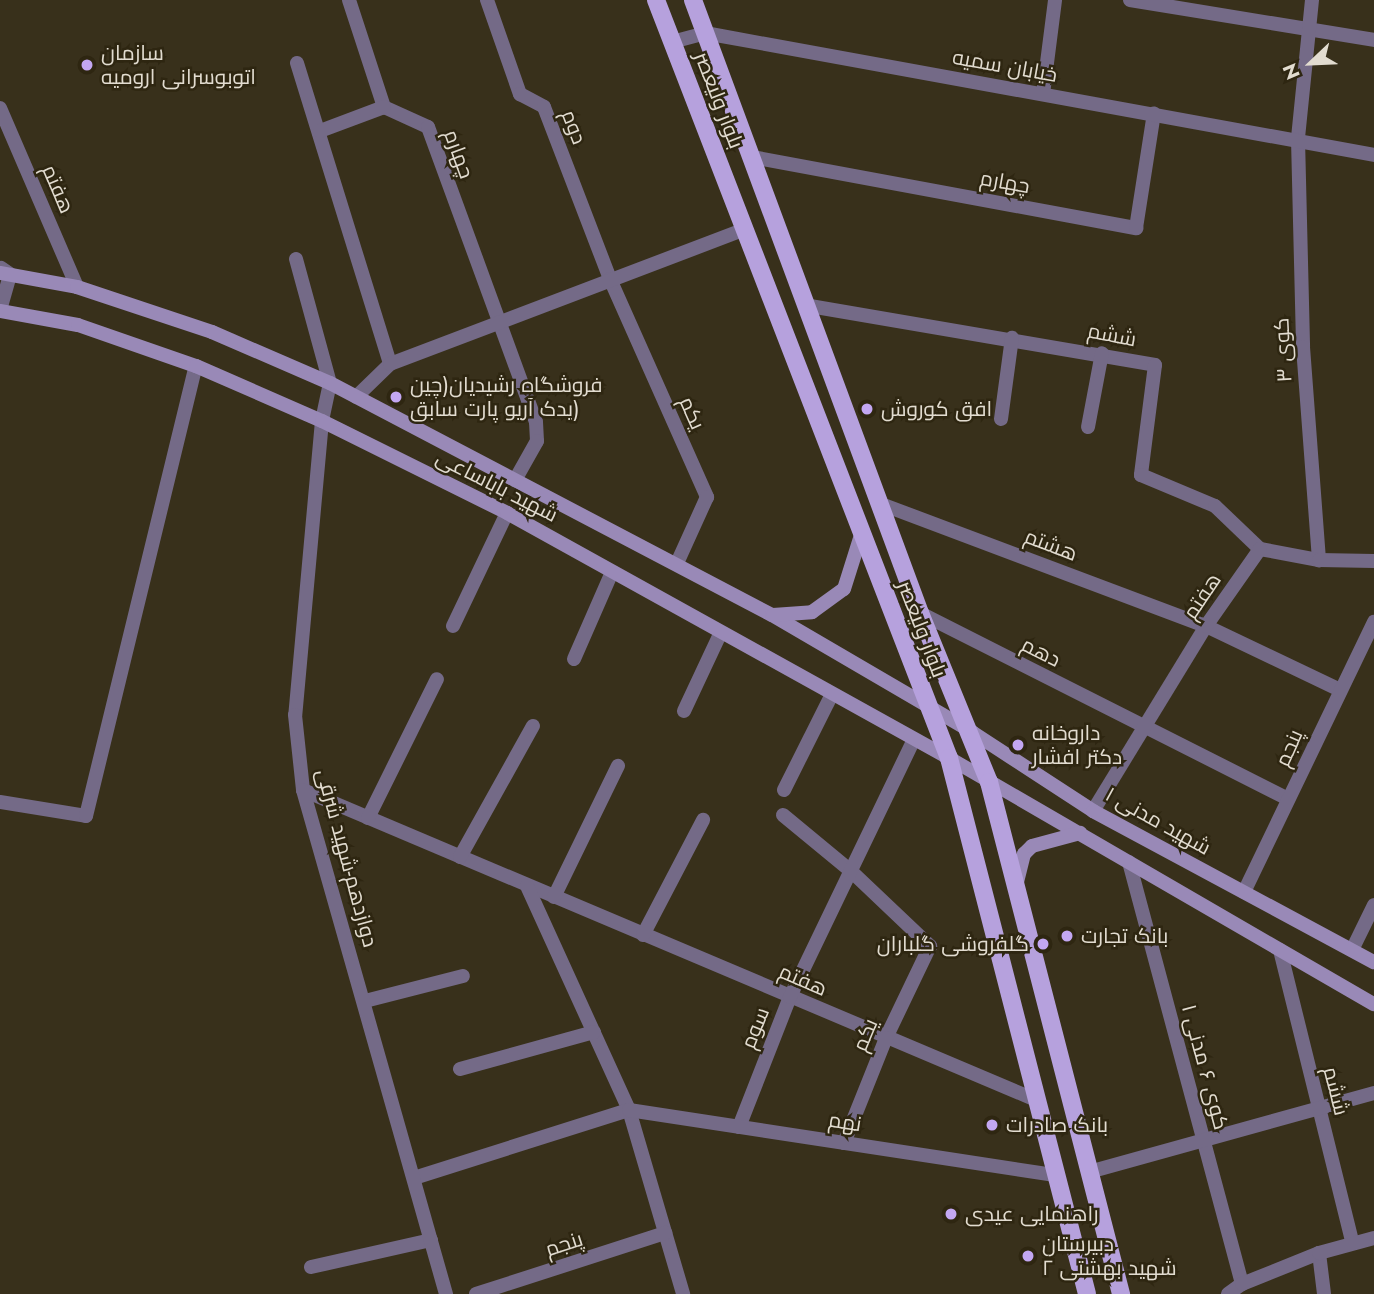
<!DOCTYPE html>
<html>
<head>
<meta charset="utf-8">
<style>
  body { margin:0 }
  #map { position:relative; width:1374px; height:1294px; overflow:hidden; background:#38301b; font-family:Jost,Cairo,sans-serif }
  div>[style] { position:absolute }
  .minor>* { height:14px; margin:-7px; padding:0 7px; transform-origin:7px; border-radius:7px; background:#746a87 }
  .tertiary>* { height:14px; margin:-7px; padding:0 7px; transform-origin:7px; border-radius:7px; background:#746a87 }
  .secondary>* { height:14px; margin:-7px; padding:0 7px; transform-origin:7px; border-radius:7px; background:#9989b7 }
  .primary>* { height:18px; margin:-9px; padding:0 9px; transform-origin:9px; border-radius:9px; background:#b6a1dd }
  .dots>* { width:19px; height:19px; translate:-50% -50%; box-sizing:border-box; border:4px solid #2e2611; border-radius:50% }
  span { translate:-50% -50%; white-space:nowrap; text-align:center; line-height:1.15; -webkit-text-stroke:5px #2e2611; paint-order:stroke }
  .poi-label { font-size:21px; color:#e2dcd0 }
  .left { translate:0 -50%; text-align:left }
  .right { translate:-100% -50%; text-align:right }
  .street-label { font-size:21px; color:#e2dcd0 }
  .north { position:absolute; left:1276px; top:28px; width:70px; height:70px; -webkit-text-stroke:5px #2e2611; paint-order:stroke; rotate:247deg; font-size:19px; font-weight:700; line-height:28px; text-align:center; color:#e2dcd0 }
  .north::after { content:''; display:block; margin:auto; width:24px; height:32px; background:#e2dcd0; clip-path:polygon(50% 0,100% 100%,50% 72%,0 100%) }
</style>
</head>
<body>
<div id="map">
  <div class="minor">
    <i style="left:349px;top:0;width:113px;rotate:71.9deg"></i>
    <i style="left:487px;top:0;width:100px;rotate:70.7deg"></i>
    <i style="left:520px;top:94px;width:27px;rotate:28deg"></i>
    <i style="left:544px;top:107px;width:184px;rotate:69deg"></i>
    <i style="left:610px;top:279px;width:239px;rotate:66deg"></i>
    <i style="left:707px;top:497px;width:72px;rotate:114.4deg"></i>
    <i style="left:1130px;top:0;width:247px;rotate:9.3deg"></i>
    <i style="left:1312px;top:0;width:140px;rotate:95.8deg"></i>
    <i style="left:1298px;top:139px;width:208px;rotate:88.6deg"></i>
    <i style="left:1303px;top:347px;width:214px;rotate:85.7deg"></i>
    <i style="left:297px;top:63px;width:315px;rotate:72.8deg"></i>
    <i style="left:1043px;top:94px;width:95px;rotate:-82.7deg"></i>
    <i style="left:384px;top:107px;width:48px;rotate:24.4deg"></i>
    <i style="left:428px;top:127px;width:314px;rotate:69.9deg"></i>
    <i style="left:536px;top:422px;width:19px;rotate:87deg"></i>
    <i style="left:537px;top:441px;width:45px;rotate:119.4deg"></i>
    <i style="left:0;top:108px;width:195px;rotate:66.7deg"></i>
    <i style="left:320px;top:131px;width:68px;rotate:-20.6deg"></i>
    <i style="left:752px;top:157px;width:391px;rotate:10.5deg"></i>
    <i style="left:1136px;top:228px;width:116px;rotate:-81.1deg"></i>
    <i style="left:296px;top:259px;width:129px;rotate:74.7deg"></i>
    <i style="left:330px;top:383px;width:39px;rotate:102deg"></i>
    <i style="left:810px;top:306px;width:350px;rotate:9.7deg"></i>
    <i style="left:1155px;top:365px;width:111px;rotate:97.3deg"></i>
    <i style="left:1141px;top:475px;width:80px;rotate:22.7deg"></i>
    <i style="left:1215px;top:506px;width:62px;rotate:43.7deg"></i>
    <i style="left:356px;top:397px;width:47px;rotate:-44.1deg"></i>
    <i style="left:390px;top:364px;width:380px;rotate:-20.8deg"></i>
    <i style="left:1001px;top:419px;width:82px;rotate:-82.3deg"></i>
    <i style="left:1088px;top:427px;width:75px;rotate:-79.3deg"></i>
    <i style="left:881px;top:504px;width:347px;rotate:20.6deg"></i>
    <i style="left:1206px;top:626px;width:146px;rotate:25.5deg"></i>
    <i style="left:1260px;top:549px;width:60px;rotate:10.6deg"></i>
    <i style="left:1319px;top:560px;width:55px;rotate:1deg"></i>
    <i style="left:920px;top:613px;width:412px;rotate:26.8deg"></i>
    <i style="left:453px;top:626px;width:125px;rotate:-64.5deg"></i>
    <i style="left:574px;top:659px;width:95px;rotate:-66.4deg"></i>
    <i style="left:684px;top:711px;width:87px;rotate:-64.9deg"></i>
    <i style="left:303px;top:790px;width:796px;rotate:22.92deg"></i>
    <i style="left:784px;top:790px;width:107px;rotate:-63.4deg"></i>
    <i style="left:0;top:802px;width:87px;rotate:9.2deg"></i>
    <i style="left:86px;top:816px;width:463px;rotate:-76.3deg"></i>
    <i style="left:1093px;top:811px;width:217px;rotate:-58.6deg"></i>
    <i style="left:1206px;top:626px;width:94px;rotate:-55deg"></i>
    <i style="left:783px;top:815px;width:89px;rotate:39.6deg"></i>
    <i style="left:852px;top:872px;width:108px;rotate:43.5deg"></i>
    <i style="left:930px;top:946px;width:102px;rotate:115.6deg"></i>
    <i style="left:886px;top:1038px;width:113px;rotate:111.8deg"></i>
    <i style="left:368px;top:818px;width:155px;rotate:-63.6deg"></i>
    <i style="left:460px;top:857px;width:150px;rotate:-60.9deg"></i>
    <i style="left:1129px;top:862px;width:437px;rotate:75deg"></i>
    <i style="left:527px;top:886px;width:246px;rotate:65.5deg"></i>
    <i style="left:629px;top:1110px;width:192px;rotate:73.6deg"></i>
    <i style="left:1244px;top:892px;width:300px;rotate:-64.3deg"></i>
    <i style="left:554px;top:897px;width:146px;rotate:-64deg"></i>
    <i style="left:643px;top:935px;width:130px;rotate:-62.4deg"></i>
    <i style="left:1280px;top:950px;width:301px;rotate:76.1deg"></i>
    <i style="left:1352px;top:950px;width:50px;rotate:-63.9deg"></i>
    <i style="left:365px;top:1001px;width:101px;rotate:-14.3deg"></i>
    <i style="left:460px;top:1069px;width:139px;rotate:-15.4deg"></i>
    <i style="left:739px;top:1127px;width:140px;rotate:-68.6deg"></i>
    <i style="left:790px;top:997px;width:286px;rotate:-64.3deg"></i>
    <i style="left:1089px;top:1172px;width:296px;rotate:-15.5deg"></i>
    <i style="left:414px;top:1178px;width:225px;rotate:-17.6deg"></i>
    <i style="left:629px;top:1110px;width:431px;rotate:8.7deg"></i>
    <i style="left:1319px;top:1253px;width:41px;rotate:83deg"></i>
    <i style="left:311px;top:1267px;width:123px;rotate:-12.7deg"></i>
    <i style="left:476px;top:1294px;width:199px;rotate:-17.9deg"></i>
  </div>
  <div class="tertiary">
    <i style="left:672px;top:42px;width:34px;rotate:-15deg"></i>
    <i style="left:705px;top:33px;width:680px;rotate:10.33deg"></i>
    <i style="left:0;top:310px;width:37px;rotate:-74deg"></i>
    <i style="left:10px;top:274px;width:11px;rotate:-146deg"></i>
    <i style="left:322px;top:421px;width:295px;rotate:95.2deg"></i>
    <i style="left:295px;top:715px;width:75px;rotate:83.9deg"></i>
    <i style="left:303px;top:790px;width:524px;rotate:74.16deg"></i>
    <i style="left:1228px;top:1294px;width:17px;rotate:-36deg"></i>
    <i style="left:1242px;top:1284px;width:83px;rotate:-21.9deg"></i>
    <i style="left:1319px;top:1253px;width:57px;rotate:-15.3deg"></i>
  </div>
  <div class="secondary">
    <i style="left:0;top:273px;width:78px;rotate:10.3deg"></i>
    <i style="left:77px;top:287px;width:142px;rotate:18.4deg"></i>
    <i style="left:212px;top:332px;width:129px;rotate:23.4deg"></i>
    <i style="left:330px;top:383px;width:499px;rotate:27.7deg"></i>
    <i style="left:772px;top:615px;width:232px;rotate:30.3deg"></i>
    <i style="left:972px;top:732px;width:145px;rotate:33.1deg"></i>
    <i style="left:1093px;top:811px;width:319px;rotate:28.3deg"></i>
    <i style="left:0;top:311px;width:79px;rotate:10.2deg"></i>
    <i style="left:78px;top:325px;width:125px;rotate:19.2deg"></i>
    <i style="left:196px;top:366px;width:137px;rotate:23.6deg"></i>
    <i style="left:322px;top:421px;width:207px;rotate:26.4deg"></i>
    <i style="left:507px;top:513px;width:505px;rotate:29deg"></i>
    <i style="left:949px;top:758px;width:491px;rotate:30.1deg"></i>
    <i style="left:773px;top:615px;width:39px;rotate:-4deg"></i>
    <i style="left:812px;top:612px;width:39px;rotate:-36deg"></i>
    <i style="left:844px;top:589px;width:57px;rotate:-72.5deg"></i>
    <i style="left:1017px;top:882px;width:29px;rotate:-76deg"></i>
    <i style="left:1024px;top:854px;width:11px;rotate:-45deg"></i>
    <i style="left:1032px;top:846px;width:50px;rotate:-15.2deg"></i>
  </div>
  <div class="primary">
    <i style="left:656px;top:0;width:813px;rotate:68.87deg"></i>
    <i style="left:949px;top:758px;width:553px;rotate:75.56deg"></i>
    <i style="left:693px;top:0;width:654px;rotate:69.68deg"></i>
    <i style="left:920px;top:613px;width:183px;rotate:67.8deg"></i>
    <i style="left:989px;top:782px;width:529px;rotate:75.54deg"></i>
  </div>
  <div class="dots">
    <i style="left:87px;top:65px;background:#c3a7f2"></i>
    <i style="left:396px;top:397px;background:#c3a7f2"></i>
    <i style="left:867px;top:409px;background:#c3a7f2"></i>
    <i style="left:1018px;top:745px;background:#c3a7f2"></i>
    <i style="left:1067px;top:936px;background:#c3a7f2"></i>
    <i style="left:1043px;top:944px;background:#c3a7f2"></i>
    <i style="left:992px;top:1125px;background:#c3a7f2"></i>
    <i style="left:951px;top:1214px;background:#c3a7f2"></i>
    <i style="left:1028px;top:1256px;background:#c3a7f2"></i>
  </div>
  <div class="poi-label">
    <span class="left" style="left:101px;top:65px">سازمان<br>اتوبوسرانی ارومیه</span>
    <span class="left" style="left:410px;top:397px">فروشگاه رشیدیان(چین<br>یدک آریو پارت سابق)</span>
    <span class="left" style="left:881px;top:409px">افق کوروش</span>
    <span class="left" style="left:1032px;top:745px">داروخانه<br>دکتر افشار</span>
    <span class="left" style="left:1081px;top:936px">بانک تجارت</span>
    <span class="right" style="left:1029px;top:944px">گلفروشی گلباران</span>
    <span class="left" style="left:1006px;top:1125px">بانک صادرات</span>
    <span class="left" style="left:965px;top:1214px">راهنمایی عیدی</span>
    <span class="left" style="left:1042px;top:1256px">دبیرستان<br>شهید بهشتی ۲</span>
  </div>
  <div class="street-label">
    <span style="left:1005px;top:66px;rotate:10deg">خیابان سمیه</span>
    <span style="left:719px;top:100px;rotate:69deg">بلوار ولیعصر</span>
    <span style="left:574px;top:127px;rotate:69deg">دوم</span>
    <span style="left:459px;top:154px;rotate:70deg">چهارم</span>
    <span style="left:1005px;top:182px;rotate:10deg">چهارم</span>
    <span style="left:58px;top:189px;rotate:67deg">هفتم</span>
    <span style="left:1112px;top:335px;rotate:11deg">ششم</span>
    <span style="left:1283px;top:350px;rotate:-93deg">کوی ۳</span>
    <span style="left:692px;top:413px;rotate:66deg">یکم</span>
    <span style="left:497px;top:486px;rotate:27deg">شهید باباساعی</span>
    <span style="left:1051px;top:545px;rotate:21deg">هشتم</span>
    <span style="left:1202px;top:596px;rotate:-56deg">هفتم</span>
    <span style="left:922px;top:629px;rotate:69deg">بلوار ولیعصر</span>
    <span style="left:1041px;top:652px;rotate:27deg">دهم</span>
    <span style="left:1289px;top:748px;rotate:-66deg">پنجم</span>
    <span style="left:1158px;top:821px;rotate:29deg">شهید مدنی ۱</span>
    <span style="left:347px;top:858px;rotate:75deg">دوازدهم-شهید شرقی</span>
    <span style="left:803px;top:980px;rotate:23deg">هفتم</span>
    <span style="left:755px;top:1028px;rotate:-68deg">سوم</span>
    <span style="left:865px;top:1035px;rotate:-67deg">یکم</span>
    <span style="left:1205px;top:1067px;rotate:75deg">کوی ۶ مدنی ۱</span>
    <span style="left:1336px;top:1091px;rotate:76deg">ششم</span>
    <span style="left:845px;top:1122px;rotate:9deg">نهم</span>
    <span style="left:564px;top:1244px;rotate:-18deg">پنجم</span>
  </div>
  <div class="north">N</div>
</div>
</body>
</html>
